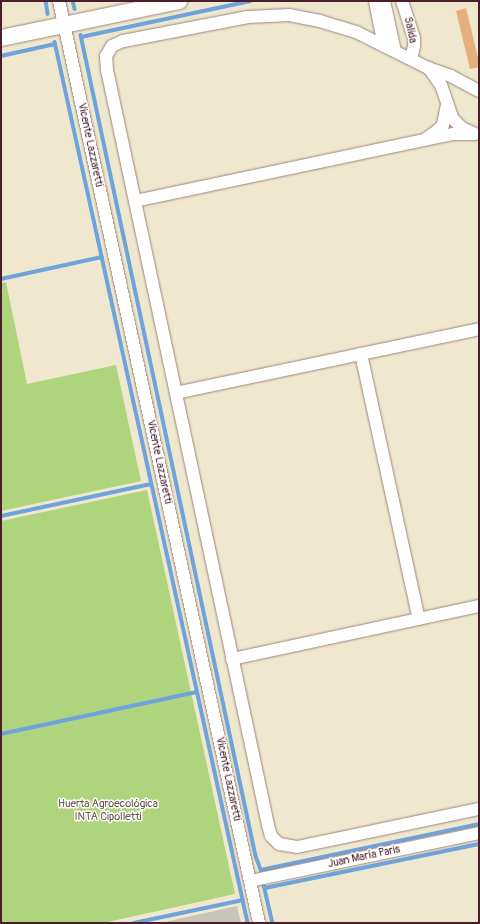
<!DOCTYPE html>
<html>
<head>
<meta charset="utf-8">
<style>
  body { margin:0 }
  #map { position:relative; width:480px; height:924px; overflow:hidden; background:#f0e8ce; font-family:Pangolin,sans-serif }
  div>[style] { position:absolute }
  .industrial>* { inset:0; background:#c8c4b8 }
  .green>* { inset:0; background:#afd47e }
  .stream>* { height:3.5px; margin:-1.75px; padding:0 1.75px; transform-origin:1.75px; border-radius:1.75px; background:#6fa3db }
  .building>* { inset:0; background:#e6af7e }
  .roads { filter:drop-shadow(0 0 1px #9d847c) drop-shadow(0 0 1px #9d847c) }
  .street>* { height:12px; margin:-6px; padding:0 6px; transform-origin:6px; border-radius:6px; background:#fff }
  .secondary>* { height:16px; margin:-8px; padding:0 8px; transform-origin:8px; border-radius:8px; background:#fff }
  span { translate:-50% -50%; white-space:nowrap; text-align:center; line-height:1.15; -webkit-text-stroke:3px #fff; paint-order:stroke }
  .street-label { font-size:11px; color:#4a1f2b }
  .park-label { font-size:11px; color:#685544 }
  .frame { position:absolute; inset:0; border:2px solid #4a1f2b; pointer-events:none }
</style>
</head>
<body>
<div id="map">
  <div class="industrial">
    <i style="clip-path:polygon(237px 906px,241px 923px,160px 923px)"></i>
  </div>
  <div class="green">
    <i style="clip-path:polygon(6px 282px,27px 384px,116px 365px,141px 481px,1px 511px,1px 283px)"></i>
    <i style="clip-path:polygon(147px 490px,235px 894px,103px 923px,1px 923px,1px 521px)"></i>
  </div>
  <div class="stream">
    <i style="left:46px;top:1px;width:13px;rotate:81deg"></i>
    <i style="left:73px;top:1px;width:8px;rotate:76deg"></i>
    <i style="left:81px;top:35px;width:839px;rotate:77.97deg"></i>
    <i style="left:256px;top:856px;width:15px;rotate:70deg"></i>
    <i style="left:261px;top:870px;width:223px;rotate:-11.9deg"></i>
    <i style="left:81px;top:37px;width:173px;rotate:-12deg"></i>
    <i style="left:55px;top:42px;width:902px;rotate:77.64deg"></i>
    <i style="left:1px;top:56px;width:55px;rotate:-12.5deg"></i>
    <i style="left:1px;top:279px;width:103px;rotate:-12.3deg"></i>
    <i style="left:1px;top:516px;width:153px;rotate:-12deg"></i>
    <i style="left:1px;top:734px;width:200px;rotate:-12.1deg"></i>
    <i style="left:264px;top:885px;width:39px;rotate:77deg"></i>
    <i style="left:265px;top:888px;width:218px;rotate:-11.6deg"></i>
    <i style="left:134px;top:923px;width:111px;rotate:-11.9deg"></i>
  </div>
  <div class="building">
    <i style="clip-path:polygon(466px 8px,479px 62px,479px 67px,470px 69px,456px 11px)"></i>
  </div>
  <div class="roads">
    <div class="street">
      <i style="left:59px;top:1px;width:943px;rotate:77.76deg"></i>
      <i style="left:375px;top:1px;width:46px;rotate:78.7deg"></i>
      <i style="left:384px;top:1px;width:51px;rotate:77.6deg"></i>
      <i style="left:402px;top:1px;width:39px;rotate:72deg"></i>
      <i style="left:414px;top:38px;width:8px;rotate:90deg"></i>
      <i style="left:414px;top:46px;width:13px;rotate:103deg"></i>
      <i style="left:429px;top:68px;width:21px;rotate:55deg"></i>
      <i style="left:441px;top:85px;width:36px;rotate:71deg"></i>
      <i style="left:453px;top:119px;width:13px;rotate:45deg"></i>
      <i style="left:462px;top:128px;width:12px;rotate:24deg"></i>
      <i style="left:479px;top:91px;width:32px;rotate:-152deg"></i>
      <i style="left:451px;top:76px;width:24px;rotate:-161deg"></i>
      <i style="left:428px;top:68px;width:80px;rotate:-153.4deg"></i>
      <i style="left:356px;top:32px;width:38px;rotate:-163deg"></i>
      <i style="left:320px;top:21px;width:31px;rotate:-169deg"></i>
      <i style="left:290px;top:15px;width:42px;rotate:177.3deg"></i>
      <i style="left:248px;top:17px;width:127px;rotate:169.1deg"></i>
      <i style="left:123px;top:41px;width:12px;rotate:156deg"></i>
      <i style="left:112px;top:46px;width:12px;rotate:121deg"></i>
      <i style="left:106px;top:56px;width:14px;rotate:86deg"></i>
      <i style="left:107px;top:70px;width:772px;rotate:77.96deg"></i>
      <i style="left:268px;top:825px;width:11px;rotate:75deg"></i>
      <i style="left:271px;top:836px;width:11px;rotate:45deg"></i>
      <i style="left:279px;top:844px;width:18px;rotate:9deg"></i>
      <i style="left:297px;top:847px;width:186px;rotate:-11.8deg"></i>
      <i style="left:427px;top:138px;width:12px;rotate:-35deg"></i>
      <i style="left:437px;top:131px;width:8px;rotate:-45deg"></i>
      <i style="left:443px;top:125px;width:20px;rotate:-79deg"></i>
      <i style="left:135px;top:201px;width:325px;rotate:-11.9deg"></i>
      <i style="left:453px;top:134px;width:22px"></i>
      <i style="left:361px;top:354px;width:271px;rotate:77.7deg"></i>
      <i style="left:176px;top:393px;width:310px;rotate:-11.9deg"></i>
      <i style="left:232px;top:659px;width:253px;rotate:-12.1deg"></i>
      <i style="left:250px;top:881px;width:234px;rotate:-11.8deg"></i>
    </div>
    <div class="secondary">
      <i style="left:1px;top:38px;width:182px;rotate:-11.7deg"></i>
    </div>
  </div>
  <div class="street-label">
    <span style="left:410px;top:30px;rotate:78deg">Salida</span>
    <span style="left:90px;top:145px;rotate:78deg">Vicente Lazzaretti</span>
    <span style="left:159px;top:462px;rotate:78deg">Vicente Lazzaretti</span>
    <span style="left:228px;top:779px;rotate:78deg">Vicente Lazzaretti</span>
    <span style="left:364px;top:857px;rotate:-12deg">Juan María Paris</span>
  </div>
  <div class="park-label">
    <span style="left:108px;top:811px">Huerta Agroecológica<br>INTA Cipolletti</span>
  </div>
  <div class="frame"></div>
</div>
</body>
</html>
